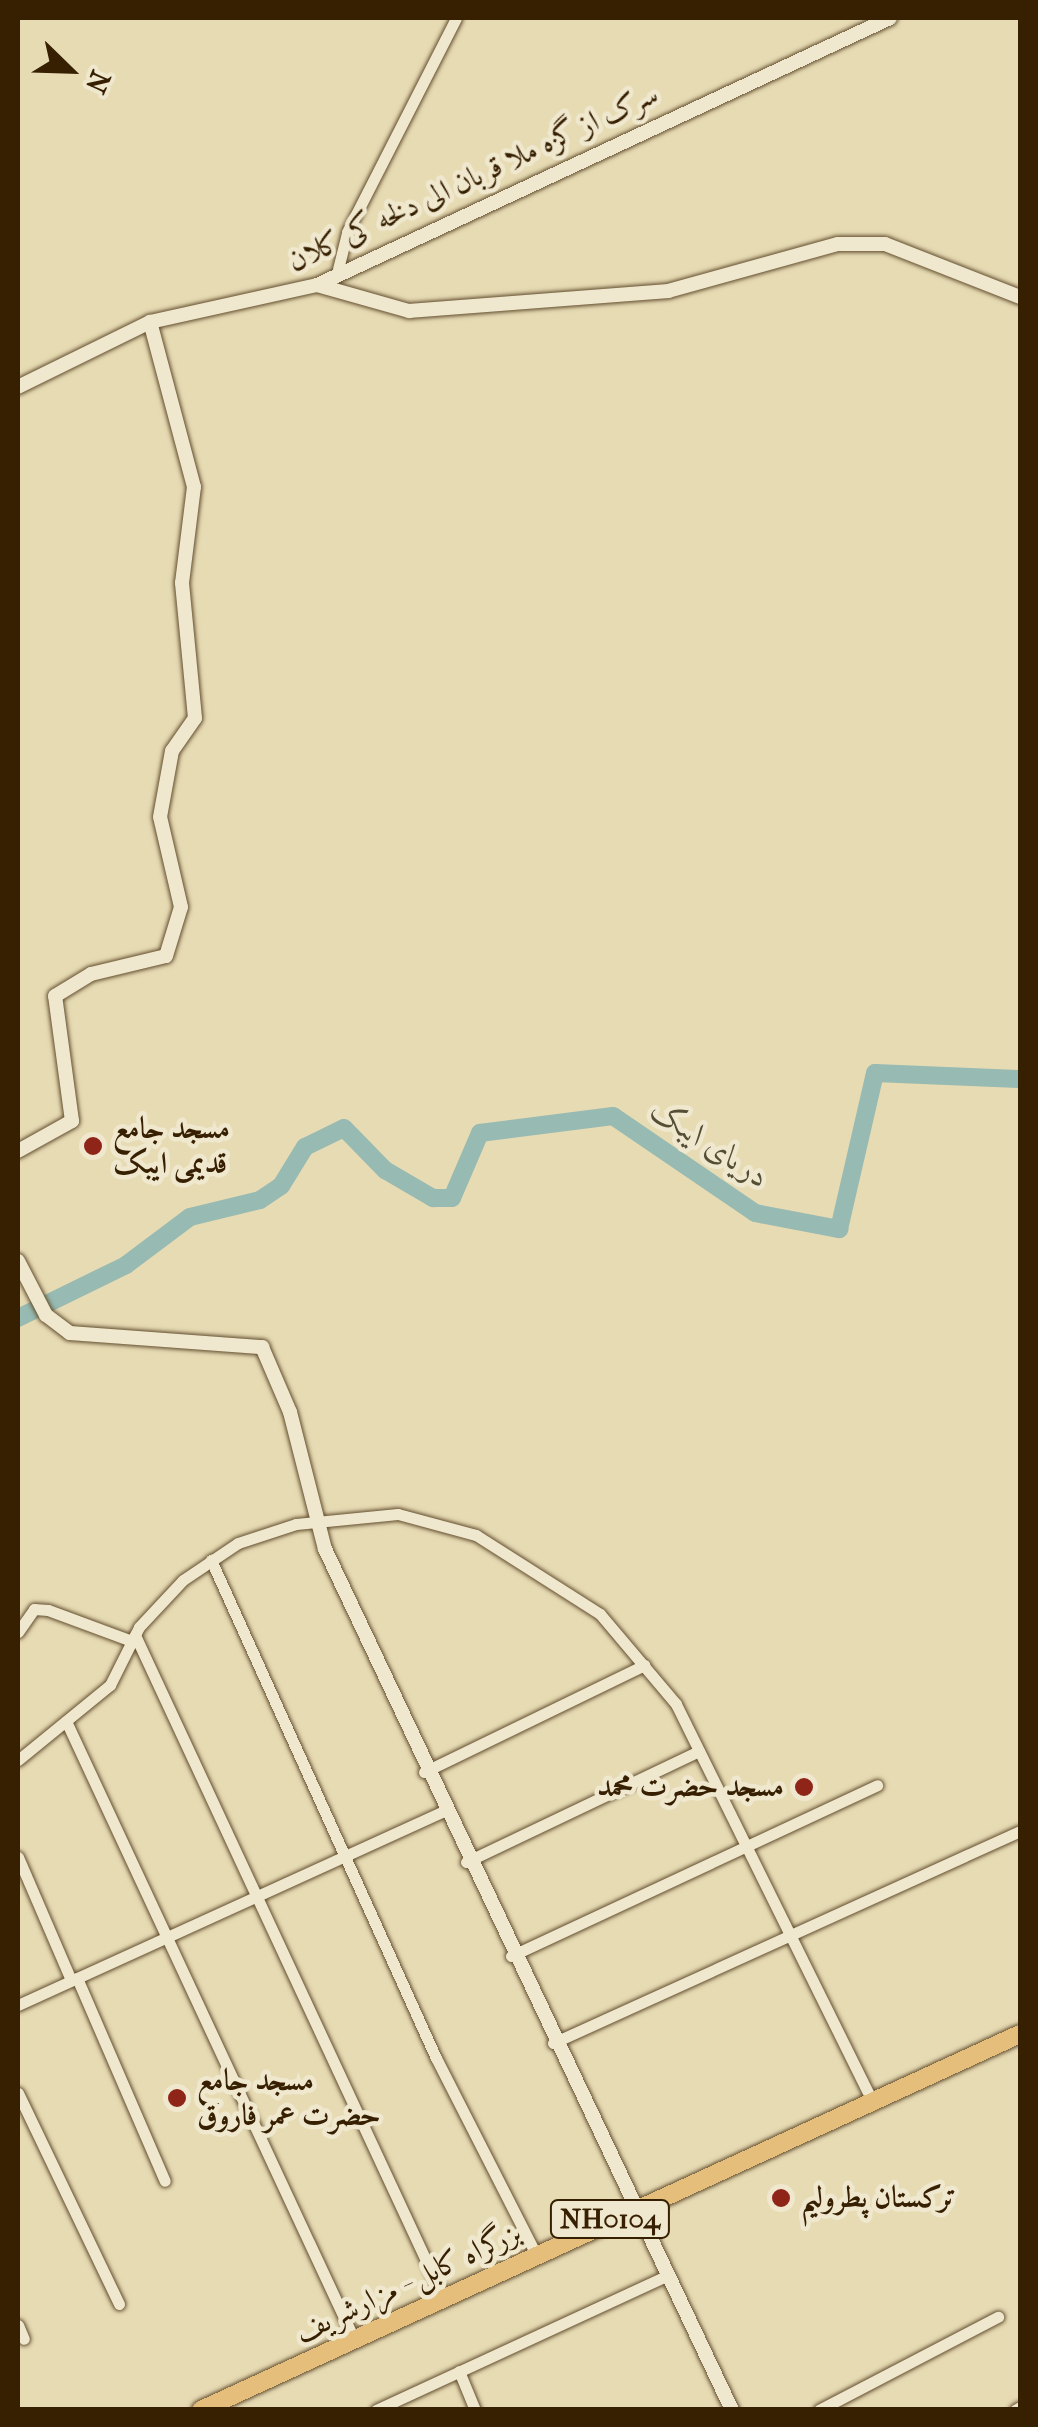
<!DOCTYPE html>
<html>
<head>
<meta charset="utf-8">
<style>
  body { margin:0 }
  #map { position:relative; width:1038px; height:2427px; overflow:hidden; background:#e7dbb4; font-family:"IM FELL French Canon",Amiri,serif }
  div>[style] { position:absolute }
  .river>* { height:18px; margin:-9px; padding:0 9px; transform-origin:9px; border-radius:9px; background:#97bab2 }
  .roads { filter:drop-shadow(0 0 2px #634e2e) drop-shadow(0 0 2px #634e2e) }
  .minor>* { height:11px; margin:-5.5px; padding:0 5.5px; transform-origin:5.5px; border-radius:5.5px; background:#efe8ce }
  .tertiary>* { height:14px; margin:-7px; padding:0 7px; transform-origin:7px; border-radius:7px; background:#efe8ce }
  .trunk>* { height:18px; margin:-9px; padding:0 9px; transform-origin:9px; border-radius:9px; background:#e4be7a }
  .dots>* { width:28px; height:28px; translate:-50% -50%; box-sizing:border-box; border:5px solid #efe8ce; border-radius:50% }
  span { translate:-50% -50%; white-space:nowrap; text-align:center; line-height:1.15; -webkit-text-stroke:9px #efe8ce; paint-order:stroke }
  .shield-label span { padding:2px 8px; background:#efe8ce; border:2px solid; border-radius:8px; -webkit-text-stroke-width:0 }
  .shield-label { font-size:28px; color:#371f01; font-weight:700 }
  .street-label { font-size:30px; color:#371f01 }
  .poi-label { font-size:30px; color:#371f01; font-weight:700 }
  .left { translate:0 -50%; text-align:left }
  .right { translate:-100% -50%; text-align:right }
  .water-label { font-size:32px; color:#544e36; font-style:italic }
  .frame { position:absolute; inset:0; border:20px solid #371f01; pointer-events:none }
  .north { position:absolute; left:20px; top:20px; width:100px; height:100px; -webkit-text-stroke:8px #efe8ce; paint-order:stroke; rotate:113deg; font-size:28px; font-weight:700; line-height:40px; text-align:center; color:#371f01 }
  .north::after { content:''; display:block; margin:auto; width:35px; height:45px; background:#371f01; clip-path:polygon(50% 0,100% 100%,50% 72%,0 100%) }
</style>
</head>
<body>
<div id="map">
  <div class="river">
    <i style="left:18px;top:1318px;width:120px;rotate:-26.1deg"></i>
    <i style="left:126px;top:1265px;width:80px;rotate:-36.9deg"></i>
    <i style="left:190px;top:1217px;width:72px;rotate:-13.7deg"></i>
    <i style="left:260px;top:1200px;width:25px;rotate:-34deg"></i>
    <i style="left:281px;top:1186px;width:46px;rotate:-58.4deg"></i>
    <i style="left:305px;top:1147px;width:43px;rotate:-26deg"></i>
    <i style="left:344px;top:1128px;width:59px;rotate:45.7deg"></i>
    <i style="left:385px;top:1170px;width:56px;rotate:30.3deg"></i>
    <i style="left:433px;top:1198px;width:19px"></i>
    <i style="left:452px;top:1198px;width:71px;rotate:-66.7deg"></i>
    <i style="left:480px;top:1133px;width:134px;rotate:-7.3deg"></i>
    <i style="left:613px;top:1116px;width:172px;rotate:34.3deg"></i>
    <i style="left:755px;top:1213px;width:86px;rotate:10.8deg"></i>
    <i style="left:839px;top:1229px;width:160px;rotate:-77deg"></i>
    <i style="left:875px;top:1073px;width:145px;rotate:2.4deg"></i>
  </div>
  <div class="roads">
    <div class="minor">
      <i style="left:338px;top:269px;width:38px;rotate:-76deg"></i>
      <i style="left:347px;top:232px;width:240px;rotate:-63deg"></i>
      <i style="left:211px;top:1560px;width:546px;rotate:65.69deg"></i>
      <i style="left:436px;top:2058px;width:220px;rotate:63deg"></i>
      <i style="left:18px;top:1632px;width:28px;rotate:-55deg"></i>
      <i style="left:34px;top:1609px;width:14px;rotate:4deg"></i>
      <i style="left:48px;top:1610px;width:90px;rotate:20.3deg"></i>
      <i style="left:135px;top:1635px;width:730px;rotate:65.05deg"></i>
      <i style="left:66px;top:1721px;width:682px;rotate:65.01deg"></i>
      <i style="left:18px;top:1760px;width:119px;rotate:-39.2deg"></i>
      <i style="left:110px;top:1685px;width:65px;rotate:-63.4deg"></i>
      <i style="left:139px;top:1627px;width:64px;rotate:-46.9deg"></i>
      <i style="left:183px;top:1580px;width:66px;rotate:-33.9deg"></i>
      <i style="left:238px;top:1543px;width:61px;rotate:-18.1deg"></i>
      <i style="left:296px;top:1524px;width:102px;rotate:-5.6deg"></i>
      <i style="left:398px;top:1514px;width:81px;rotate:15.1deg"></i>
      <i style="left:476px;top:1535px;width:147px;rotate:32.5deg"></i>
      <i style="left:600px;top:1614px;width:118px;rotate:49.8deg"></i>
      <i style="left:676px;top:1704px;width:444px;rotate:63.7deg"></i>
      <i style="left:424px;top:1772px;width:245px;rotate:-25.9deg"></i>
      <i style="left:18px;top:1857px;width:134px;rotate:66.7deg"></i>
      <i style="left:466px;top:1862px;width:258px;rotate:-25.5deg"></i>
      <i style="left:511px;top:1956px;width:404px;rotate:-25deg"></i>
      <i style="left:77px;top:1978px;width:221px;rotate:66.6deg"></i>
      <i style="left:18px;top:2005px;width:465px;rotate:-24.5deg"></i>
      <i style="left:553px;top:2043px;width:513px;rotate:-24.42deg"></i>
      <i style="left:18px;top:2093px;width:234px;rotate:64.4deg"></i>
      <i style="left:18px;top:2325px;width:15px;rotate:67deg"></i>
      <i style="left:459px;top:2371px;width:42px;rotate:67.7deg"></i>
      <i style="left:376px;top:2410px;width:319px;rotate:-24.8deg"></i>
      <i style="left:819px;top:2410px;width:202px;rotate:-27.5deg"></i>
      <i style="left:1015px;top:2410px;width:6px;rotate:-31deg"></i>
    </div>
    <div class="tertiary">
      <i style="left:317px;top:285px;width:96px;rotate:15.8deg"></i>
      <i style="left:409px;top:311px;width:260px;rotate:-4.4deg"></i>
      <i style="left:668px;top:291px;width:176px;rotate:-15.5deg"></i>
      <i style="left:838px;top:244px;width:47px"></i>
      <i style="left:885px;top:244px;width:145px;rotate:21.4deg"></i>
      <i style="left:18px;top:387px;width:147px;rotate:-26.2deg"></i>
      <i style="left:150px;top:322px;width:171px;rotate:-12.5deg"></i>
      <i style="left:317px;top:285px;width:632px;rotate:-24.98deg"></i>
      <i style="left:18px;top:1151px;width:62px;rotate:-29.1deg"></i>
      <i style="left:72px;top:1121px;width:126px;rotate:-97.7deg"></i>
      <i style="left:55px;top:996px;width:42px;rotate:-31.4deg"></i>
      <i style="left:91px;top:974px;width:77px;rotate:-13.5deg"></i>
      <i style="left:166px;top:956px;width:51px;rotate:-73deg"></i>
      <i style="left:181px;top:907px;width:92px;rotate:-103.1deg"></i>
      <i style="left:160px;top:817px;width:67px;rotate:-79.7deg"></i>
      <i style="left:172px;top:751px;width:40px;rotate:-55.1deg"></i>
      <i style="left:195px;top:718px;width:136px;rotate:-95.5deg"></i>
      <i style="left:182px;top:583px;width:97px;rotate:-82.9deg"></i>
      <i style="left:194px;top:487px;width:171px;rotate:-104.9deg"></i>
      <i style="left:18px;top:1261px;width:61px;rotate:62.6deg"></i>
      <i style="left:46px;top:1315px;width:30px;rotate:37deg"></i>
      <i style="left:70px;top:1333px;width:193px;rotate:4.2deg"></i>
      <i style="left:262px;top:1347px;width:71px;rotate:66.7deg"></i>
      <i style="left:290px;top:1412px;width:141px;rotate:75.7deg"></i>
      <i style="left:325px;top:1549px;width:952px;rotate:64.7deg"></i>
    </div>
    <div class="trunk">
      <i style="left:201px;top:2410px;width:901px;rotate:-24.66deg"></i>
    </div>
  </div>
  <div class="dots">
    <i style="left:93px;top:1146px;background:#8f2418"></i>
    <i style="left:804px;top:1787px;background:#8f2418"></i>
    <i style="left:177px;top:2098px;background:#8f2418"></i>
    <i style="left:781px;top:2198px;background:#8f2418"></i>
  </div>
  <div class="shield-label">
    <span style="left:610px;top:2219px">NH0104</span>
  </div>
  <div class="street-label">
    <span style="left:473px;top:178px;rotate:-25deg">سرک از گزه ملا قربان الی دلخه کی کلان</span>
    <span style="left:408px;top:2283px;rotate:-25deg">بزرگراه کابل - مزارشریف</span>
  </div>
  <div class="poi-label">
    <span class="left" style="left:113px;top:1146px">مسجد جامع<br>قدیمی ایبک</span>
    <span class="right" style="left:784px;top:1787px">مسجد حضرت محمد</span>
    <span class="left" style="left:197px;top:2098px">مسجد جامع<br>حضرت عمر فاروق</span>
    <span class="left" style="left:801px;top:2198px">ترکستان پطرولیم</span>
  </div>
  <div class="water-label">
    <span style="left:710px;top:1144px;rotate:33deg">دریای ایبک</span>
  </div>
  <div class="frame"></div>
  <div class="north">N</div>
</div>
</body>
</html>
